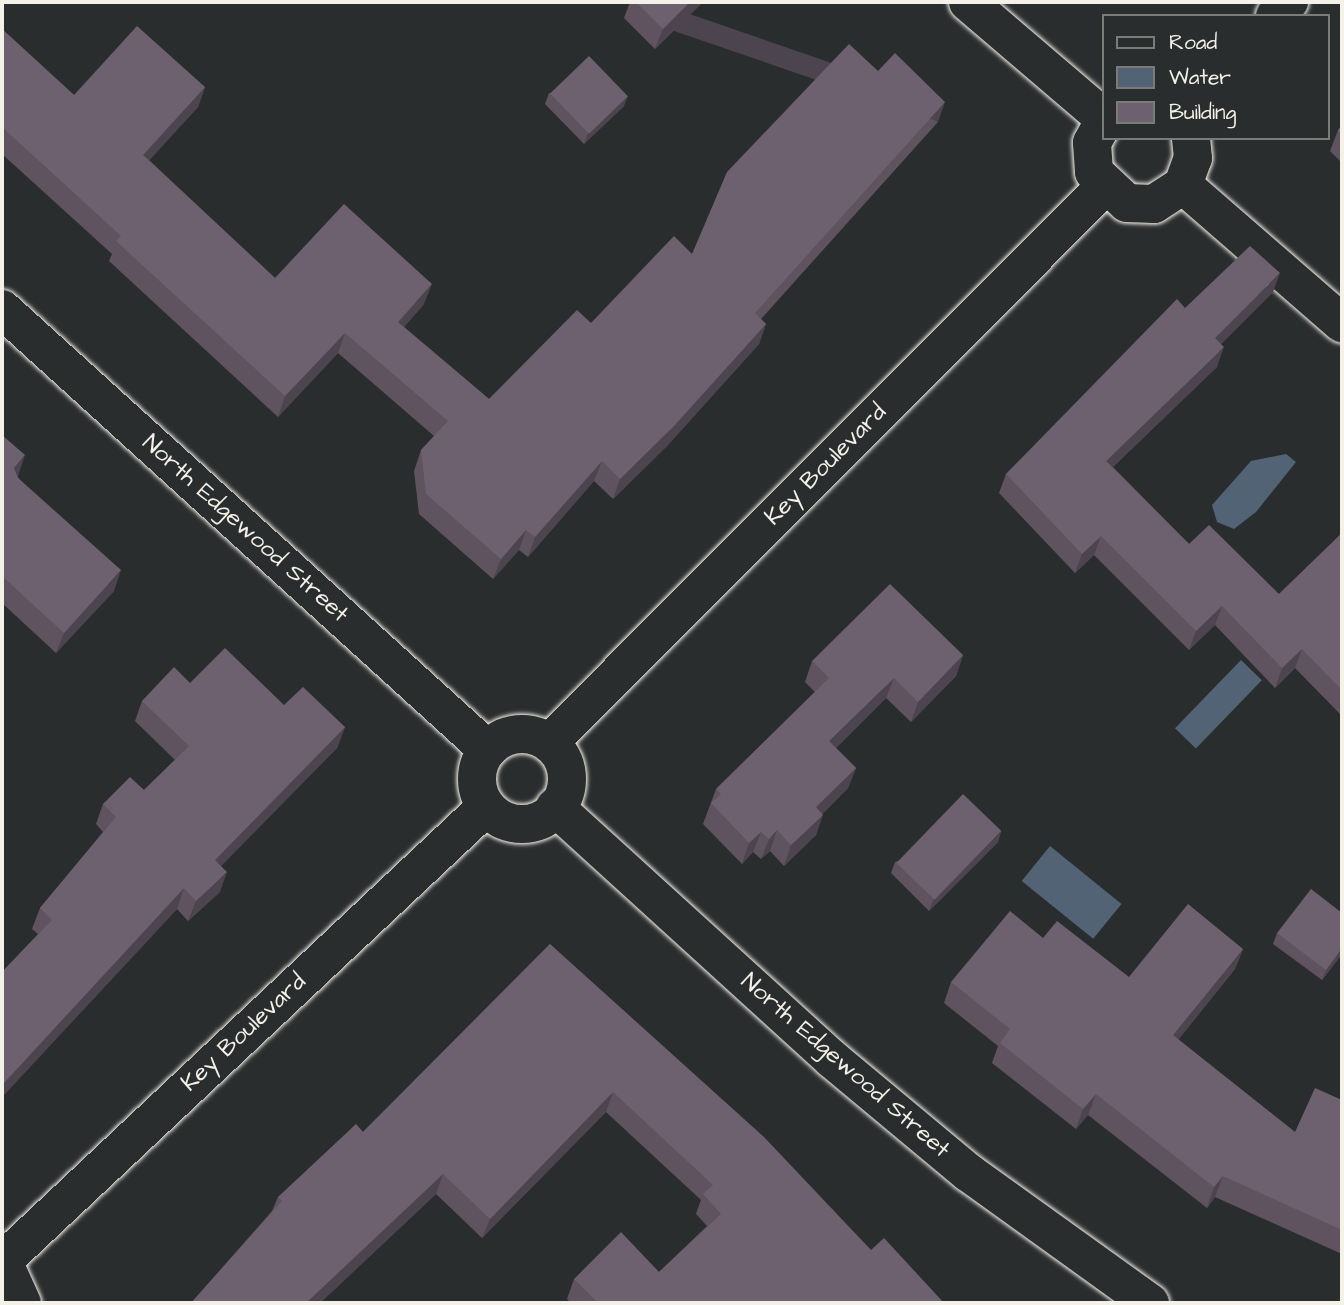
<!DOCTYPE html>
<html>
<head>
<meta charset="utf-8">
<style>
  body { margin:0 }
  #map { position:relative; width:1344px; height:1305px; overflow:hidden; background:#2a2d2e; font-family:"Architects Daughter",sans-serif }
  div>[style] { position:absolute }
  .water>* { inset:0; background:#516374; transform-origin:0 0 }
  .roads { filter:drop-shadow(0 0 2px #f4f1e8) drop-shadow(0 0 2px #f4f1e8) }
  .minor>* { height:38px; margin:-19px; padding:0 19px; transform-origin:19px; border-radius:19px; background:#2a2d2e }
  .minor>.ring { margin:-19px; padding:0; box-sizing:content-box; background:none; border:38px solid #2a2d2e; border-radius:50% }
  .wall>* { inset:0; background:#5e535f }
  .shaded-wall>* { inset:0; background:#4c444e; transform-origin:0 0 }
  .building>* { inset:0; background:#6d616f; transform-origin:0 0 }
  span { translate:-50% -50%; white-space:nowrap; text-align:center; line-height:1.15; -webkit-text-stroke:6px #2a2d2e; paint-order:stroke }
  .street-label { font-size:24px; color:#f4f1e8 }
  .frame { position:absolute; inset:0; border:4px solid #f4f1e8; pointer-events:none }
  .legend { position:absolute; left:1102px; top:14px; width:228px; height:126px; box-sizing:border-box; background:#2a2d2e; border:2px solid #7b7b78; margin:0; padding:9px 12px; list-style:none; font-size:21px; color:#f4f1e8 }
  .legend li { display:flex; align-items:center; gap:14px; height:35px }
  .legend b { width:35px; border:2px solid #7b7b78 }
</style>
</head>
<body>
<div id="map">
  <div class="water">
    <i style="clip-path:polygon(1286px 454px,1296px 462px,1256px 512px,1234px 529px,1217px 522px,1212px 505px,1251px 461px)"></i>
    <i style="left:1241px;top:660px;width:29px;height:95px;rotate:44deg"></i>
    <i style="left:1050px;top:846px;width:92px;height:45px;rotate:39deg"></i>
  </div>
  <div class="roads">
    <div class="minor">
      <i style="left:968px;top:2px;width:179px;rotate:40.5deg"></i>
      <i style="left:1275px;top:16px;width:20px;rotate:-45deg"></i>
      <i style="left:1104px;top:121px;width:25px;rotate:119deg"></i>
      <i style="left:1092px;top:143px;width:29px;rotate:86deg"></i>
      <i style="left:1094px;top:172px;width:45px;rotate:43.2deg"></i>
      <i style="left:1127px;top:203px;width:27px;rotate:2deg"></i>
      <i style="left:1154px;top:204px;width:35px;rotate:-33deg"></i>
      <i style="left:1183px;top:185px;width:29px;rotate:-70deg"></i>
      <i style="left:1193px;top:158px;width:20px;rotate:-96deg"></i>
      <i style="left:1183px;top:185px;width:211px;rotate:41deg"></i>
      <i style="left:2px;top:309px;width:656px;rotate:42.22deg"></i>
      <i class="ring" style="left:477px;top:734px;width:52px;height:52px"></i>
      <i style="left:549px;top:743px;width:786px;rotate:-45.05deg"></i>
      <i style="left:555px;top:807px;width:374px;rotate:42.3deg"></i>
      <i style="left:832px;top:1059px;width:178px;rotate:39.8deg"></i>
      <i style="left:969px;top:1173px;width:223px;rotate:35.7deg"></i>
      <i style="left:2px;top:1259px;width:48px;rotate:65.6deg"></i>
      <i style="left:4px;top:1260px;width:661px;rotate:-43.22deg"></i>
    </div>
  </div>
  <div class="wall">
    <i style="clip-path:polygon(630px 2px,703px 2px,655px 49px,624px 18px)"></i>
    <i style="clip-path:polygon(2px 29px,74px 95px,205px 87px,198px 107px,149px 160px,275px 278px,424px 304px,404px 327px,489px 399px,591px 323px,692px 254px,878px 71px,938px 122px,761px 319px,766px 324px,759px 344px,667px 446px,613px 499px,594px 481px,528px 557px,519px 550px,493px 579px,419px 514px,414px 471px,421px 450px,434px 436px,338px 353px,278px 417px,109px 261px,112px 254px,2px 154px)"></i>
    <i style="clip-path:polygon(549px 93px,624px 106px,584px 144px,545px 104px)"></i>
    <i style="clip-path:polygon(1342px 125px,1342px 163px,1330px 151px,1338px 130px)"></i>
    <i style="clip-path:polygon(1273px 292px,1221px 344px,1217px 367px,1113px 467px,1189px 544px,1279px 594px,1342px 533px,1342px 716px,1295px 668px,1275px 688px,1215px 625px,1189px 650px,1094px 555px,1075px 573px,999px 493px,1006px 474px,1185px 308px)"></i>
    <i style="clip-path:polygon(2px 435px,17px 476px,114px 591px,56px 653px,2px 603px)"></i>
    <i style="clip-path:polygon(963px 655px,956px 676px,911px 722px,886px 698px,836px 748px,856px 768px,848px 788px,822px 814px,816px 835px,784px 866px,770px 851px,761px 859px,753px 852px,742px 864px,703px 824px,716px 789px,815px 692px,805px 682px,812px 661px)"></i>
    <i style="clip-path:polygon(190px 683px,284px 705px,345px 727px,337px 748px,221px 866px,220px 892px,188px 921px,177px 909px,2px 1097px,2px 972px,38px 934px,32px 929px,40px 908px,103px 832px,96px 824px,103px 804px,144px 790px,175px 760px,135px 721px,142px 701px)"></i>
    <i style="clip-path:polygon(1001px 831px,998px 842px,929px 911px,891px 873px,895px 862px)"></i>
    <i style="clip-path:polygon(1342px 913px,1342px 954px,1322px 980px,1273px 944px,1277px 933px)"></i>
    <i style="clip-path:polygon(1043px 938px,1129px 977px,1243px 949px,1235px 969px,1178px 1040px,1295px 1132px,1342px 1100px,1342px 1254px,1215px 1197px,1207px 1208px,1088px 1115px,1076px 1129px,992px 1063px,998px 1046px,944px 1003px,951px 982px)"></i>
    <i style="clip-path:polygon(550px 944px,871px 1250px,944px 1303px,571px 1303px,567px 1299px,574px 1279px,659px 1272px,707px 1226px,696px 1214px,701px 1200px,606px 1112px,482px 1238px,436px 1194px,320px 1303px,191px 1303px,272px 1211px,278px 1197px,363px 1132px)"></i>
  </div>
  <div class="shaded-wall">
    <i style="clip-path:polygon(690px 2px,703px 2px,655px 49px,663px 29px)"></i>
    <i style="clip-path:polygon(205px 87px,198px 107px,136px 175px,143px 155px)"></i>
    <i style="clip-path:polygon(628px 96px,624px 106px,584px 144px,588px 133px)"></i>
    <i style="left:945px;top:102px;width:21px;height:284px;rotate:109deg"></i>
    <i style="clip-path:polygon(1280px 273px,1273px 292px,1208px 357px,1215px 338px)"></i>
    <i style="clip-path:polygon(432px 284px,424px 304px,391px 342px,398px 322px)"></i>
    <i style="clip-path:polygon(766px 324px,759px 344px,667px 446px,613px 499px,620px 479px)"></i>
    <i style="clip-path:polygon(345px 333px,338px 353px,278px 417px,285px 396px)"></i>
    <i style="clip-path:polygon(1224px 347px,1217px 367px,1099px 480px,1106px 461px)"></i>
    <i style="clip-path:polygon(25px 455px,18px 476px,6px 488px,14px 468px)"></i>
    <i style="clip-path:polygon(602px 461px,594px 481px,528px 557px,535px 537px)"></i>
    <i style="clip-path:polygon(526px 530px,519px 550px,493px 579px,501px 559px)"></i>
    <i style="clip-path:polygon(1101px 536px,1094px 555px,1075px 573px,1082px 554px)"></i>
    <i style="clip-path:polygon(121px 570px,114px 591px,56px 653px,64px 633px)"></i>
    <i style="clip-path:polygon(1222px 606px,1215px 625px,1189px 650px,1196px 631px)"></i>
    <i style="clip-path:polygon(1302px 649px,1295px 668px,1275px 688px,1282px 668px)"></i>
    <i style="clip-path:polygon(963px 655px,956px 676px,911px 722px,918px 702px)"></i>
    <i style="clip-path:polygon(894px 678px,886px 698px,822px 762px,829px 741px)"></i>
    <i style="clip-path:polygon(345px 727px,337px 748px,207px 880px,215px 860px)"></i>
    <i style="clip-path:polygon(856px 768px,848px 788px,809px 828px,816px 807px)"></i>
    <i style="clip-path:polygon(823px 815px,816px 835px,784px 866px,791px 845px)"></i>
    <i style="clip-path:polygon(777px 830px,770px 851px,761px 859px,769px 839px)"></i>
    <i style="clip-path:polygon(1001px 831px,998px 842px,929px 911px,933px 900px)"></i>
    <i style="clip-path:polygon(761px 832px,753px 852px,742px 864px,749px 843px)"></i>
    <i style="clip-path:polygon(227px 872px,220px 892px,188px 921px,196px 901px)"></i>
    <i style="clip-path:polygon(184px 888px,177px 909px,2px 1097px,2px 1085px)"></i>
    <i style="clip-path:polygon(1342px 948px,1342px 954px,1322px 980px,1326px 970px)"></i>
    <i style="clip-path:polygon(1243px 949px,1235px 969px,1165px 1056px,1173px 1035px)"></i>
    <i style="clip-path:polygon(613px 1092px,606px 1112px,482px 1238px,490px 1219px)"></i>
    <i style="clip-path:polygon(1096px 1094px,1088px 1115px,1076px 1129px,1083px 1109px)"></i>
    <i style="clip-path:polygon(443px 1174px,436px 1194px,320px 1303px,306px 1303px)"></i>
    <i style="clip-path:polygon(1223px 1176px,1215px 1197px,1207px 1208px,1214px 1187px)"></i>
  </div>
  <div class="building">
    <i style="clip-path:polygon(636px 2px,690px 2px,663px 29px)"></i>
    <i style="clip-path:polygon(137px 26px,205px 87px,143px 155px,275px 278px,344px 204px,432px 284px,398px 322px,489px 399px,577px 310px,591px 323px,674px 236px,692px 254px,727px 172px,849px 44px,878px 71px,895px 53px,945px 102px,755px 313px,766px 324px,674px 426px,620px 479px,602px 461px,535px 537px,526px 530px,501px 559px,426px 494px,421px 450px,448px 421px,345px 333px,285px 396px,116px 241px,121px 236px,2px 127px,2px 29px,74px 95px)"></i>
    <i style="left:589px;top:56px;width:56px;height:54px;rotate:46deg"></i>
    <i style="clip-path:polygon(1342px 125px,1342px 135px,1338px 130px)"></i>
    <i style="clip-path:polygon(1250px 246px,1280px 273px,1215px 338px,1224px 347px,1106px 461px,1189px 544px,1209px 525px,1279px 594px,1342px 533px,1342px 690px,1302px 649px,1282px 668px,1222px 606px,1196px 631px,1101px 536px,1082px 554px,1006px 474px,1177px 299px,1185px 308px)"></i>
    <i style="clip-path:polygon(2px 435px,25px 455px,14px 468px,18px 478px,121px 570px,64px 633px,2px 576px)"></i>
    <i style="clip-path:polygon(890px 584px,963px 655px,918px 702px,894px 678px,829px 741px,856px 768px,816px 807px,823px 815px,791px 845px,777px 830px,769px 839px,761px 832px,749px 843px,711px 803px,721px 794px,716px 789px,829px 678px,812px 661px)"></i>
    <i style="clip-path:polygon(225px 648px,284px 705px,303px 687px,345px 727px,215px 860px,227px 872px,196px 901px,184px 888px,2px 1085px,2px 972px,52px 920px,40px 908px,116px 817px,103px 804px,130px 777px,144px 790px,189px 746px,142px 701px,174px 667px,190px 683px)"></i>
    <i style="left:963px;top:794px;width:53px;height:96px;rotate:44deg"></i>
    <i style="clip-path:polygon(1311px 889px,1342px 913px,1342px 948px,1326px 970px,1277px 933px)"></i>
    <i style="clip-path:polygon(1188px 904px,1243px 949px,1173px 1035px,1295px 1132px,1315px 1088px,1342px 1100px,1342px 1230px,1223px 1176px,1214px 1187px,1096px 1094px,1083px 1109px,1000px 1043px,1010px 1029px,951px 982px,1010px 911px,1043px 938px,1057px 921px,1129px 977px)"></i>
    <i style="clip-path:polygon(550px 944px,764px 1137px,871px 1250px,884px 1238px,944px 1303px,598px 1303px,574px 1279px,621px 1232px,659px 1272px,721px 1214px,703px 1194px,713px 1185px,613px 1092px,490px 1219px,443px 1174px,306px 1303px,191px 1303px,282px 1201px,278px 1197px,356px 1124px,363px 1132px)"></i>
  </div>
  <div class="street-label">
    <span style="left:826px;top:465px;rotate:-45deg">Key Boulevard</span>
    <span style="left:245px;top:529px;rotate:42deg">North Edgewood Street</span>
    <span style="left:244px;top:1033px;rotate:-43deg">Key Boulevard</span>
    <span style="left:845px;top:1066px;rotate:41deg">North Edgewood Street</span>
  </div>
  <div class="frame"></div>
  <ul class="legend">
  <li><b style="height:9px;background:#2a2d2e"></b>Road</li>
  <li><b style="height:19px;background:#516374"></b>Water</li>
  <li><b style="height:19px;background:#6d616f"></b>Building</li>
  </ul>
</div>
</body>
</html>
